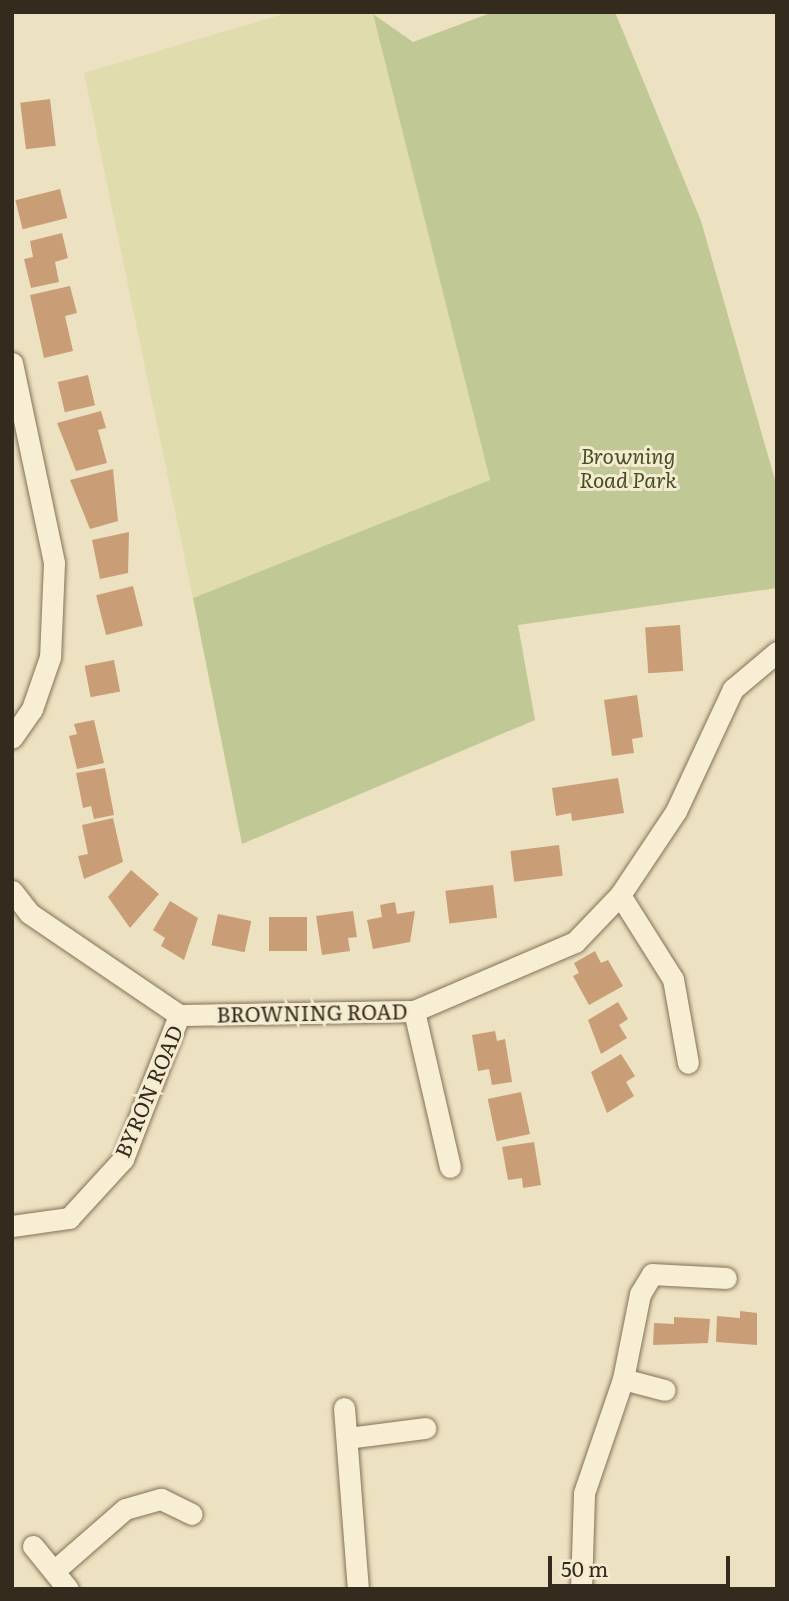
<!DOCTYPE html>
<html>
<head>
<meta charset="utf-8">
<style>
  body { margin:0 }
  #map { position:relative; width:789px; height:1601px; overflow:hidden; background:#ece1c0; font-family:Literata,serif }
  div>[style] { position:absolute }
  .farmland>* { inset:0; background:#e1dcae }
  .green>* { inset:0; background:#c0c995 }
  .building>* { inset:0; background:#c99e77; transform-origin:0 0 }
  .roads { filter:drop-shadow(0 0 2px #847259) drop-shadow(0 0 2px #847259) }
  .street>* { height:21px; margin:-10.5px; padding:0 10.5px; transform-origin:10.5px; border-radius:10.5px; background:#f7eed3 }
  span { translate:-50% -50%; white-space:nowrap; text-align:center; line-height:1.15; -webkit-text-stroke:6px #f4ebd0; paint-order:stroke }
  .park-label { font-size:21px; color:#435024; font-style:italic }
  .street-label { font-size:21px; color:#342a1d }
  .frame { position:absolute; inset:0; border:14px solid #342a1d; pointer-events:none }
  .scale { position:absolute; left:548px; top:1556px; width:182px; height:32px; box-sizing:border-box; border:4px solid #342a1d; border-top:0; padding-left:9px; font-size:21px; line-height:24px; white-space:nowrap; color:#342a1d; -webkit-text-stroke:5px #f4ebd0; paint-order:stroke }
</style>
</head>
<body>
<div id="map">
  <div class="farmland">
    <i style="clip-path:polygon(290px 12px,373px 14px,490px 480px,193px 598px,84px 73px)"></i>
  </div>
  <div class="green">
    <i style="clip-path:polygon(493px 12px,615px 12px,701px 221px,777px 487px,777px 588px,518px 625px,535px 720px,242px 844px,193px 598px,490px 480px,373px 14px,413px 42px)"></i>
  </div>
  <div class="building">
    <i style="left:50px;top:99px;width:47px;height:30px;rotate:83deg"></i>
    <i style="left:60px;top:189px;width:30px;height:46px;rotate:76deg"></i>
    <i style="clip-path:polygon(62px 233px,68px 258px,55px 262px,59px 282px,31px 288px,24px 259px,33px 257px,30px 241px)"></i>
    <i style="clip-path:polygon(70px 286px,77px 313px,65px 316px,73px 351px,44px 358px,30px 295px)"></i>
    <i style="left:88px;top:375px;width:31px;height:31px;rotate:77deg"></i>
    <i style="clip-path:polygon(101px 411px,106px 428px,98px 430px,107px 463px,76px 471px,57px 423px)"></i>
    <i style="clip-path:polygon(113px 469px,118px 521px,90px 529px,70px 480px)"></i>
    <i style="clip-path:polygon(129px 532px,128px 573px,100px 579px,92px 540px)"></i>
    <i style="left:133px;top:586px;width:41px;height:38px;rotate:76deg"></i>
    <i style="left:680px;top:625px;width:46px;height:35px;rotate:86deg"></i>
    <i style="left:114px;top:660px;width:32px;height:30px;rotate:79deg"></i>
    <i style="clip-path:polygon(637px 695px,643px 737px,632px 739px,634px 753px,612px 756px,604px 700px)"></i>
    <i style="clip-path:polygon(94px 720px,104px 763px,77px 769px,69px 736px,77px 734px,74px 724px)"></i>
    <i style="clip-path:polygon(105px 768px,114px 815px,94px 819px,91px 806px,83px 808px,76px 773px)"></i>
    <i style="clip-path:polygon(618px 778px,624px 813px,572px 821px,571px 813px,556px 816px,552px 788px)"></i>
    <i style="clip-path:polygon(113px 818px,123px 862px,84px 879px,78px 856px,88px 854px,82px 825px)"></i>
    <i style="left:559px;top:845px;width:31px;height:49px;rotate:83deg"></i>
    <i style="clip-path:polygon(131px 870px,159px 894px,130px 928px,108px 897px)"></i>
    <i style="left:493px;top:885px;width:33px;height:48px;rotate:83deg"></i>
    <i style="clip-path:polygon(170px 901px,198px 918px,184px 960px,161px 946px,165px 938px,153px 930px)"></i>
    <i style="clip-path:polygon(395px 902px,397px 914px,415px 911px,410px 942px,373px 949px,367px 920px,382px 917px,380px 905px)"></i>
    <i style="clip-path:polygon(353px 911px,357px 937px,348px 938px,350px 951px,322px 955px,316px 916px)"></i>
    <i style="left:218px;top:914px;width:34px;height:32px;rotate:12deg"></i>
    <i style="left:269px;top:917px;width:38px;height:34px"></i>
    <i style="clip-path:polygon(595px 951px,601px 963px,608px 960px,623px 986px,589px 1005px,573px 976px,579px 973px,574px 963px)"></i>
    <i style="clip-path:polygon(618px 1002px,628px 1019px,619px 1025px,627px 1038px,601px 1054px,588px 1020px)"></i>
    <i style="clip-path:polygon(495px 1031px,497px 1041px,505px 1039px,512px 1082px,492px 1085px,489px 1069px,478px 1071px,472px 1035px)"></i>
    <i style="clip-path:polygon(621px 1054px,635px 1076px,626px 1082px,634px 1096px,607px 1113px,591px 1072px)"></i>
    <i style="left:521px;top:1092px;width:43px;height:34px;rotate:78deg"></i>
    <i style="clip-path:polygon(534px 1142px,541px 1185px,523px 1188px,522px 1178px,508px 1180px,502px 1147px)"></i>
    <i style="clip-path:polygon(740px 1311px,757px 1313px,757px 1345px,716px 1342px,717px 1316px,740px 1318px)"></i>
    <i style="clip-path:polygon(674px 1317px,710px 1319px,708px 1343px,653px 1345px,654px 1323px,674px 1324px)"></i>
  </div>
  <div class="roads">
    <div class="street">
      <i style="left:12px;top:363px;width:204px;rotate:78.1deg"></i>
      <i style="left:54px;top:563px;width:94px;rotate:92.4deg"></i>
      <i style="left:50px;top:657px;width:55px;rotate:109.1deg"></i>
      <i style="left:32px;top:709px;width:35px;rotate:125deg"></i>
      <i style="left:12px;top:891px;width:28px;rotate:52deg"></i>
      <i style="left:29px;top:913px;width:181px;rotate:34.2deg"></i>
      <i style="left:179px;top:1015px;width:235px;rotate:-1deg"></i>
      <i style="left:414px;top:1011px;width:175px;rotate:-23.2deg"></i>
      <i style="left:575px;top:942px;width:65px;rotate:-46.2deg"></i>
      <i style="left:620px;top:895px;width:101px;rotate:-56.3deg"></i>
      <i style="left:676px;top:811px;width:135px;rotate:-65deg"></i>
      <i style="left:733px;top:689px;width:57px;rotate:-40.1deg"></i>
      <i style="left:620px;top:895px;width:99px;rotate:57.8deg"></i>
      <i style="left:673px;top:979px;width:85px;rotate:79.9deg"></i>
      <i style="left:414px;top:1011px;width:160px;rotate:77deg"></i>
      <i style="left:12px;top:1226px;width:58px;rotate:-8deg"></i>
      <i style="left:69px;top:1218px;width:80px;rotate:-47.5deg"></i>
      <i style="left:123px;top:1159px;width:155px;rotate:-68.7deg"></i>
      <i style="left:623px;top:1379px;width:43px;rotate:14.7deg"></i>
      <i style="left:344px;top:1408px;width:182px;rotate:85.6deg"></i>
      <i style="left:347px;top:1438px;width:79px;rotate:-7.3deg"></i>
      <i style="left:33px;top:1546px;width:55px;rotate:50.9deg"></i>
      <i style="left:54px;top:1571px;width:94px;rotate:-41.1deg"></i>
      <i style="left:125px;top:1509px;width:37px;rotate:-16deg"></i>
      <i style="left:161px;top:1499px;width:34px;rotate:26deg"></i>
      <i style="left:581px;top:1589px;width:96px;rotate:-88.2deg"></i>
      <i style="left:584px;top:1493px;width:120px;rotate:-71.1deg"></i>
      <i style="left:623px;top:1379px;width:87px;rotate:-78.7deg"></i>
      <i style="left:640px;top:1294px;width:23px;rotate:-59deg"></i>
      <i style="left:652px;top:1274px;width:74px;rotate:3.1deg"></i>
    </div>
  </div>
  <div class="park-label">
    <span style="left:628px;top:467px">Browning<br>Road Park</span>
  </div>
  <div class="street-label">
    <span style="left:312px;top:1012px;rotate:-1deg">BROWNING ROAD</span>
    <span style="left:148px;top:1091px;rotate:-67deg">BYRON ROAD</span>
  </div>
  <div class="frame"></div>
  <div class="scale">50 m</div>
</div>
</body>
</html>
